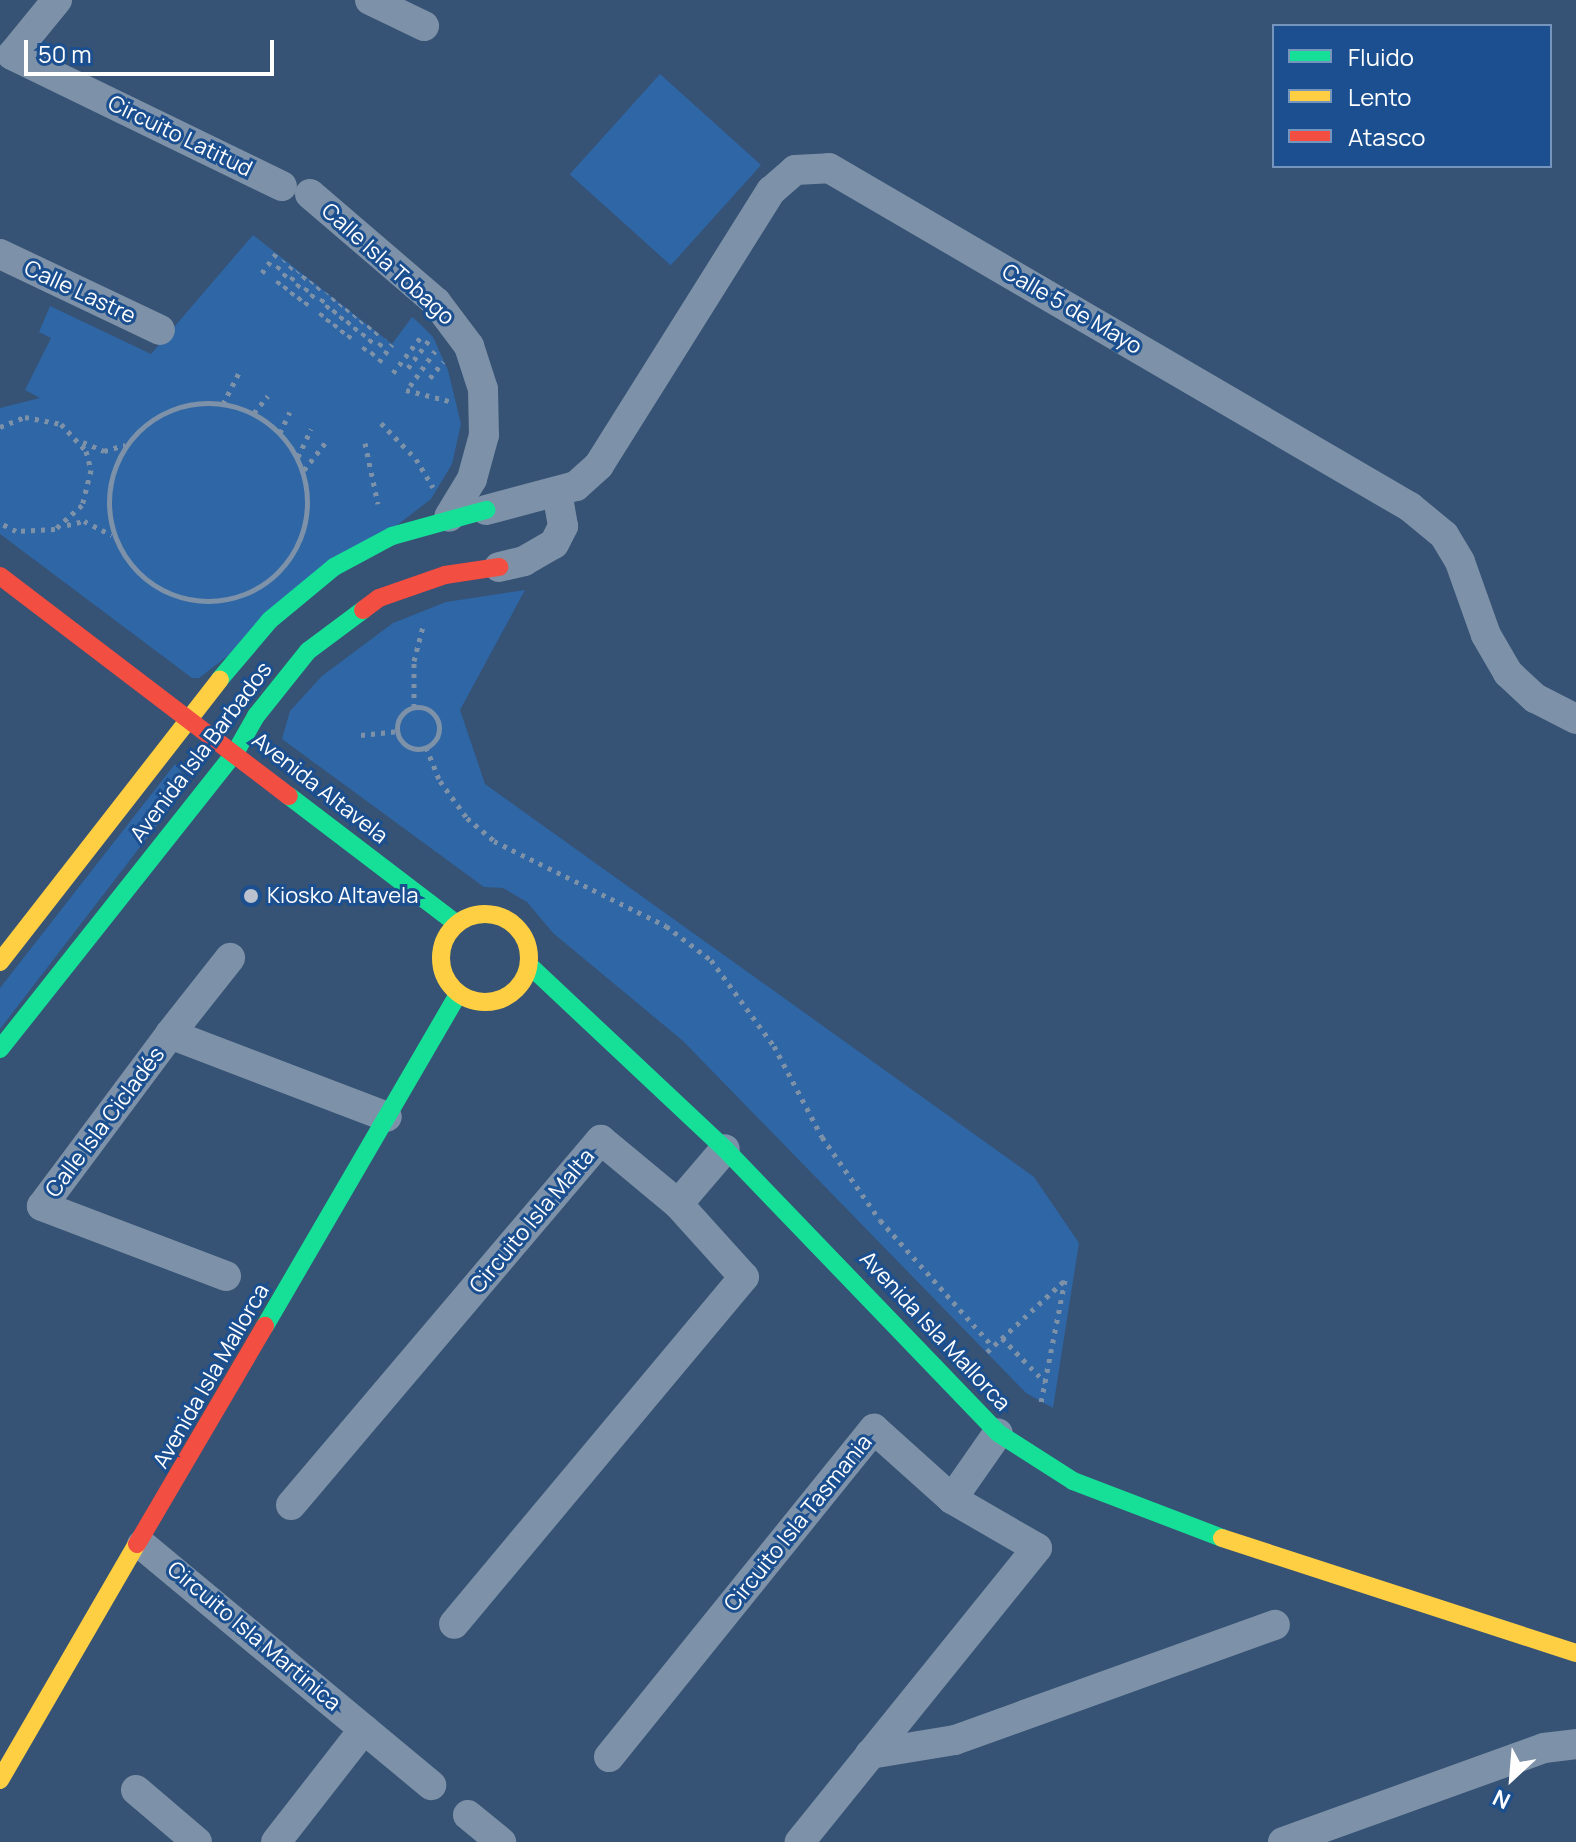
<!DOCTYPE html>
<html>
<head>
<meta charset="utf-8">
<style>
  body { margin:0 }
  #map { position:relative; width:1576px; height:1842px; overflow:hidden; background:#365274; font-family:Manrope,sans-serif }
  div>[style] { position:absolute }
  .green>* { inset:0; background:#2f66a5; transform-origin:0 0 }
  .path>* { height:5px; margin-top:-2.5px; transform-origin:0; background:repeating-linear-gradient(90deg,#7d92a8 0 4px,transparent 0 10px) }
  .path>.ring { margin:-2.5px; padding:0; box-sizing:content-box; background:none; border:5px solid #7d92a8; border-radius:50% }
  .street>* { height:30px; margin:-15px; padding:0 15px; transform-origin:15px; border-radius:15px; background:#7d92a8 }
  .fast>* { height:18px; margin:-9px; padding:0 9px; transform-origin:9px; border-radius:9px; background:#16e098 }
  .slow>* { height:18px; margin:-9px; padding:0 9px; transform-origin:9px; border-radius:9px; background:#ffcf43 }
  .slow>.ring { margin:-9px; padding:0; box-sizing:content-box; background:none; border:18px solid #ffcf43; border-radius:50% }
  .jam>* { height:18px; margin:-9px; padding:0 9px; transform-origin:9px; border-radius:9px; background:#f24e42 }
  .dots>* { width:22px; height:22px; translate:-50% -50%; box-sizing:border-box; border:4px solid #1b4f8f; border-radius:50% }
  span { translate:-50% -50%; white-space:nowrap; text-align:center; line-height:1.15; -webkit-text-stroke:6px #1b4f8f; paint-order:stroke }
  .street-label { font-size:22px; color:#fff }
  .poi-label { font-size:22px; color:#fff }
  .left { translate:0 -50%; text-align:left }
  .legend { position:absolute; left:1272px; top:24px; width:280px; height:144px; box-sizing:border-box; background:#1b4f8f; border:2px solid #7695bc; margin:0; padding:10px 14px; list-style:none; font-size:24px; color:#fff }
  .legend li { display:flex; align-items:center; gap:16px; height:40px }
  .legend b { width:40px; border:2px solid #7695bc }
  .north { position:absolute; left:1472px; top:1738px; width:80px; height:80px; -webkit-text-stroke:6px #1b4f8f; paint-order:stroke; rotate:206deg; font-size:22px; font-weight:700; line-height:32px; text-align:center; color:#fff }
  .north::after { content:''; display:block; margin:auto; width:28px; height:36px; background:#fff; clip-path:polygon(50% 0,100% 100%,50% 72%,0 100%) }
  .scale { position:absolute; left:24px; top:40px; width:250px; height:36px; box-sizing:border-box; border:4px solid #fff; border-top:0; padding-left:10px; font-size:24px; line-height:28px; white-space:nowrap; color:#fff; -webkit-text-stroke:6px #1b4f8f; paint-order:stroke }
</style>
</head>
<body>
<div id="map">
  <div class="green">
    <i style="left:660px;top:74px;width:136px;height:135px;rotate:42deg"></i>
    <i style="clip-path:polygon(253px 235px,392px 344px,412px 317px,419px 323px,433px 337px,448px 370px,461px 424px,452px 464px,431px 499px,199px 678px,192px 678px,0 534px,0 408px,40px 398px,25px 390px,51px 338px,39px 332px,50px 306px,151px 354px)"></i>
    <i style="clip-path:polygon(525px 590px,460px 710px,485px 784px,1034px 1177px,1079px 1243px,1053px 1408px,1026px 1393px,683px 1041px,553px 933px,527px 902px,503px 888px,484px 887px,282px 739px,290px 711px,322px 676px,393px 623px,446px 602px)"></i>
    <i style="clip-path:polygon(175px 764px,190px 782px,0 1029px,0 988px)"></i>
  </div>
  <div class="path">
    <i style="left:277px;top:269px;width:11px;rotate:-52deg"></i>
    <i style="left:262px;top:273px;width:24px;rotate:-54deg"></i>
    <i style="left:291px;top:280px;width:11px;rotate:-52deg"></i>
    <i style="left:277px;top:284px;width:23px;rotate:-50deg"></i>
    <i style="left:284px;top:289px;width:6px;rotate:-51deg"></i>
    <i style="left:305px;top:291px;width:12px;rotate:-55deg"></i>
    <i style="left:291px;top:295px;width:24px;rotate:-54deg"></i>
    <i style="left:298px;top:300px;width:6px;rotate:-45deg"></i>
    <i style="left:321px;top:302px;width:11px;rotate:-56deg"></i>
    <i style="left:305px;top:305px;width:23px;rotate:-52deg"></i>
    <i style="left:333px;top:313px;width:12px;rotate:-48deg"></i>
    <i style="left:320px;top:316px;width:23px;rotate:-52deg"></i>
    <i style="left:327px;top:322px;width:6px;rotate:-59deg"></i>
    <i style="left:347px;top:324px;width:12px;rotate:-48deg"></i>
    <i style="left:334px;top:327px;width:23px;rotate:-52deg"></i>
    <i style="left:341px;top:333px;width:6px;rotate:-51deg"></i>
    <i style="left:362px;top:336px;width:13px;rotate:-51deg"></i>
    <i style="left:348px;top:338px;width:22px;rotate:-51deg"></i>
    <i style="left:379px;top:346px;width:10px;rotate:-53deg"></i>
    <i style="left:363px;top:350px;width:23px;rotate:-52deg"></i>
    <i style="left:371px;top:355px;width:7px;rotate:-45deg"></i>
    <i style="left:379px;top:362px;width:22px;rotate:-54deg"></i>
    <i style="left:408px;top:368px;width:35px;rotate:-53deg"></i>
    <i style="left:393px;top:373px;width:49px;rotate:-52.4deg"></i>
    <i style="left:430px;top:378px;width:21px;rotate:-51deg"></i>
    <i style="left:410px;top:386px;width:43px;rotate:-54.5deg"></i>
    <i style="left:406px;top:390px;width:49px;rotate:14.3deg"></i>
    <i class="ring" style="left:109px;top:403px;width:193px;height:193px"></i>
    <i style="left:223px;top:404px;width:35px;rotate:-63deg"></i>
    <i style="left:254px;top:413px;width:22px;rotate:-51deg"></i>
    <i style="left:381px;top:423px;width:50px;rotate:45.8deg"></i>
    <i style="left:416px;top:459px;width:33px;rotate:59deg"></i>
    <i style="left:0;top:427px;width:27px;rotate:-22deg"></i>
    <i style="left:25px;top:417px;width:37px;rotate:11deg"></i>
    <i style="left:61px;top:424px;width:37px;rotate:47deg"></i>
    <i style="left:86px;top:451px;width:20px;rotate:75deg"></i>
    <i style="left:91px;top:470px;width:36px;rotate:104deg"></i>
    <i style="left:82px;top:505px;width:36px;rotate:138deg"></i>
    <i style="left:55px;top:529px;width:39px;rotate:177deg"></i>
    <i style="left:16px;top:531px;width:18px;rotate:-153deg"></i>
    <i style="left:280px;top:433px;width:23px;rotate:-65deg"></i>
    <i style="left:83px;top:442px;width:23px;rotate:23deg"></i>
    <i style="left:104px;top:451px;width:22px;rotate:-16deg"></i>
    <i style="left:365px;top:443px;width:62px;rotate:78deg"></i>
    <i style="left:298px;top:457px;width:31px;rotate:-65deg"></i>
    <i style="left:304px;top:470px;width:37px;rotate:-52deg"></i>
    <i style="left:67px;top:525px;width:17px;rotate:-13deg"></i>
    <i style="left:84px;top:521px;width:31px;rotate:27deg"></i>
    <i style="left:414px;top:707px;width:46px;rotate:-90deg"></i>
    <i style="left:414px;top:661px;width:40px;rotate:-75.6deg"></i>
    <i class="ring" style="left:397px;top:707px;width:37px;height:37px"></i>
    <i style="left:361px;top:735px;width:36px;rotate:-6deg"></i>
    <i style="left:426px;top:747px;width:37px;rotate:68deg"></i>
    <i style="left:440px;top:781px;width:46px;rotate:53.9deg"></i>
    <i style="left:467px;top:818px;width:35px;rotate:40deg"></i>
    <i style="left:494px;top:841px;width:192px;rotate:26.3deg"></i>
    <i style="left:666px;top:926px;width:56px;rotate:37.1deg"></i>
    <i style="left:711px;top:960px;width:107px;rotate:53.8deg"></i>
    <i style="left:774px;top:1046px;width:103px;rotate:62.2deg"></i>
    <i style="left:822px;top:1137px;width:101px;rotate:55.1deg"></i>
    <i style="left:880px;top:1220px;width:170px;rotate:48.3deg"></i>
    <i style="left:1002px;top:1338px;width:62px;rotate:45.7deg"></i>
    <i style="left:987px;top:1352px;width:106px;rotate:-42.7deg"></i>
    <i style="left:1065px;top:1280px;width:124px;rotate:101.1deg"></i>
  </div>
  <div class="street">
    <i style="left:57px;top:0;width:71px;rotate:129.3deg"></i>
    <i style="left:12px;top:55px;width:300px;rotate:25.9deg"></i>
    <i style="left:370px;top:0;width:60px;rotate:25.7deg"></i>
    <i style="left:310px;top:194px;width:166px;rotate:40.6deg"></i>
    <i style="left:436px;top:302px;width:55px;rotate:53.1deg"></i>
    <i style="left:469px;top:346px;width:45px;rotate:72deg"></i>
    <i style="left:483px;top:389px;width:46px;rotate:88.8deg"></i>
    <i style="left:484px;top:435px;width:46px;rotate:105.3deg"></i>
    <i style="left:472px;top:479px;width:44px;rotate:121.2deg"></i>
    <i style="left:0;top:254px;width:177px;rotate:25.4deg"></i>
    <i style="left:486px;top:510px;width:93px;rotate:-14.9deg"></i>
    <i style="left:576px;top:486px;width:31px;rotate:-42deg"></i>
    <i style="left:599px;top:465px;width:324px;rotate:-57.9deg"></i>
    <i style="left:771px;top:191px;width:32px;rotate:-41deg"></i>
    <i style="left:795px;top:170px;width:34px;rotate:-3deg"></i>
    <i style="left:829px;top:168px;width:673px;rotate:30.26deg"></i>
    <i style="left:1410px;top:507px;width:44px;rotate:39.5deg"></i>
    <i style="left:1444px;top:535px;width:31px;rotate:59deg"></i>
    <i style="left:1460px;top:562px;width:77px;rotate:70.4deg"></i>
    <i style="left:1486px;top:635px;width:44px;rotate:59.9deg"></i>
    <i style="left:1508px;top:673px;width:37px;rotate:43deg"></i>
    <i style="left:1535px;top:698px;width:46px;rotate:27.1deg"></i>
    <i style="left:499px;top:567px;width:26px;rotate:-13deg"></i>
    <i style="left:524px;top:561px;width:34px;rotate:-30deg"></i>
    <i style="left:554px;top:544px;width:20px;rotate:-63deg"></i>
    <i style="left:563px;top:526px;width:34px;rotate:-100deg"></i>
    <i style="left:170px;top:1034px;width:97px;rotate:-51.7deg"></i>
    <i style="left:678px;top:1204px;width:72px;rotate:-49.5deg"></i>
    <i style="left:226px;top:1276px;width:197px;rotate:-159.2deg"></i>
    <i style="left:42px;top:1206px;width:214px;rotate:-53.3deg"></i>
    <i style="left:170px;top:1034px;width:232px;rotate:20.9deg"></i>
    <i style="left:952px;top:1499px;width:80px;rotate:-55.1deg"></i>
    <i style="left:291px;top:1505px;width:479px;rotate:-49.7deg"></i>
    <i style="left:601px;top:1140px;width:100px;rotate:39.7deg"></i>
    <i style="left:678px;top:1204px;width:98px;rotate:47.9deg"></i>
    <i style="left:744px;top:1277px;width:452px;rotate:129.9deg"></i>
    <i style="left:142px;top:1545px;width:376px;rotate:39.7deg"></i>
    <i style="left:870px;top:1754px;width:86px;rotate:-9.4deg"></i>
    <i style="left:955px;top:1740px;width:340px;rotate:-19.8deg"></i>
    <i style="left:609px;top:1757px;width:422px;rotate:-51.1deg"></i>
    <i style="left:874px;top:1429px;width:105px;rotate:41.9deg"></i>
    <i style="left:952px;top:1499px;width:98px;rotate:30deg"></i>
    <i style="left:1037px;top:1548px;width:378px;rotate:128.9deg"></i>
    <i style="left:136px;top:1790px;width:80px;rotate:40.4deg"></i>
    <i style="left:468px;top:1815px;width:43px;rotate:39.3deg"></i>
    <i style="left:276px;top:1842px;width:143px;rotate:-52.1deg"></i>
    <i style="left:1283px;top:1842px;width:277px;rotate:-19.8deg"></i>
    <i style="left:1544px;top:1748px;width:32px;rotate:-7deg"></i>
  </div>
  <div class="fast">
    <i style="left:220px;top:679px;width:77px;rotate:-49.7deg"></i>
    <i style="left:270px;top:620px;width:83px;rotate:-39.6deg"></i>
    <i style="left:334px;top:567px;width:66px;rotate:-28.1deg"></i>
    <i style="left:392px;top:536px;width:98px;rotate:-15.5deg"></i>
    <i style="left:289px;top:796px;width:211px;rotate:37.3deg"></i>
    <i style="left:529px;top:965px;width:269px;rotate:43.2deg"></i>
    <i style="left:725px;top:1149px;width:394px;rotate:46.1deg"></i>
    <i style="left:998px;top:1433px;width:89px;rotate:32.6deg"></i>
    <i style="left:1073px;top:1481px;width:160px;rotate:20.9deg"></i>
    <i style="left:0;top:1049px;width:378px;rotate:-51.6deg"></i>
    <i style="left:235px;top:753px;width:43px;rotate:-60.4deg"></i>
    <i style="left:256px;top:716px;width:83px;rotate:-51.3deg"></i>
    <i style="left:308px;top:651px;width:69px;rotate:-36.7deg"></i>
    <i style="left:265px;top:1326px;width:385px;rotate:-59.8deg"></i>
  </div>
  <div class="slow">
    <i class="ring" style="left:441px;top:914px;width:70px;height:70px"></i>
    <i style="left:0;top:962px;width:358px;rotate:-52.1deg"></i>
    <i style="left:1222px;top:1538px;width:372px;rotate:18deg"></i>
    <i style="left:0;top:1780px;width:273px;rotate:-59.9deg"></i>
  </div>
  <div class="jam">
    <i style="left:0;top:576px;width:363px;rotate:37.3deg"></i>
    <i style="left:363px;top:610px;width:20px;rotate:-37deg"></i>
    <i style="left:379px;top:598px;width:70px;rotate:-19.2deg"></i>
    <i style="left:445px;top:575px;width:55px;rotate:-8.4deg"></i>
    <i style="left:137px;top:1544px;width:253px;rotate:-59.6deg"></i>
  </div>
  <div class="dots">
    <i style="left:251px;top:896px;background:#b9c2ce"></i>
  </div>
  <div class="street-label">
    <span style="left:180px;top:136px;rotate:26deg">Circuito Latitud</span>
    <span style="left:388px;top:264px;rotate:42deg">Calle Isla Tobago</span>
    <span style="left:80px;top:292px;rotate:25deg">Calle Lastre</span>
    <span style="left:1072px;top:309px;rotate:30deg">Calle 5 de Mayo</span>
    <span style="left:201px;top:752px;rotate:-53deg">Avenida Isla Barbados</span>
    <span style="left:320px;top:788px;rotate:38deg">Avenida Altavela</span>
    <span style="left:105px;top:1122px;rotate:-53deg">Calle Isla Cicladés</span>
    <span style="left:532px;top:1221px;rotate:-50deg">Circuito Isla Malta</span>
    <span style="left:935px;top:1331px;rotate:47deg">Avenida Isla Mallorca</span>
    <span style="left:211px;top:1376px;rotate:-60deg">Avenida Isla Mallorca</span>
    <span style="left:798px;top:1523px;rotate:-51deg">Circuito Isla Tasmania</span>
    <span style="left:254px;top:1636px;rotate:40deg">Circuito Isla Martinica</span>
  </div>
  <div class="poi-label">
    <span class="left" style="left:267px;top:896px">Kiosko Altavela</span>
  </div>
  <ul class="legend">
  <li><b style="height:10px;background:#16e098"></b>Fluido</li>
  <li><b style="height:10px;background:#ffcf43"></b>Lento</li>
  <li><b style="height:10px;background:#f24e42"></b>Atasco</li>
  </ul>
  <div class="north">N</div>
  <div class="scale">50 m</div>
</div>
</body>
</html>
